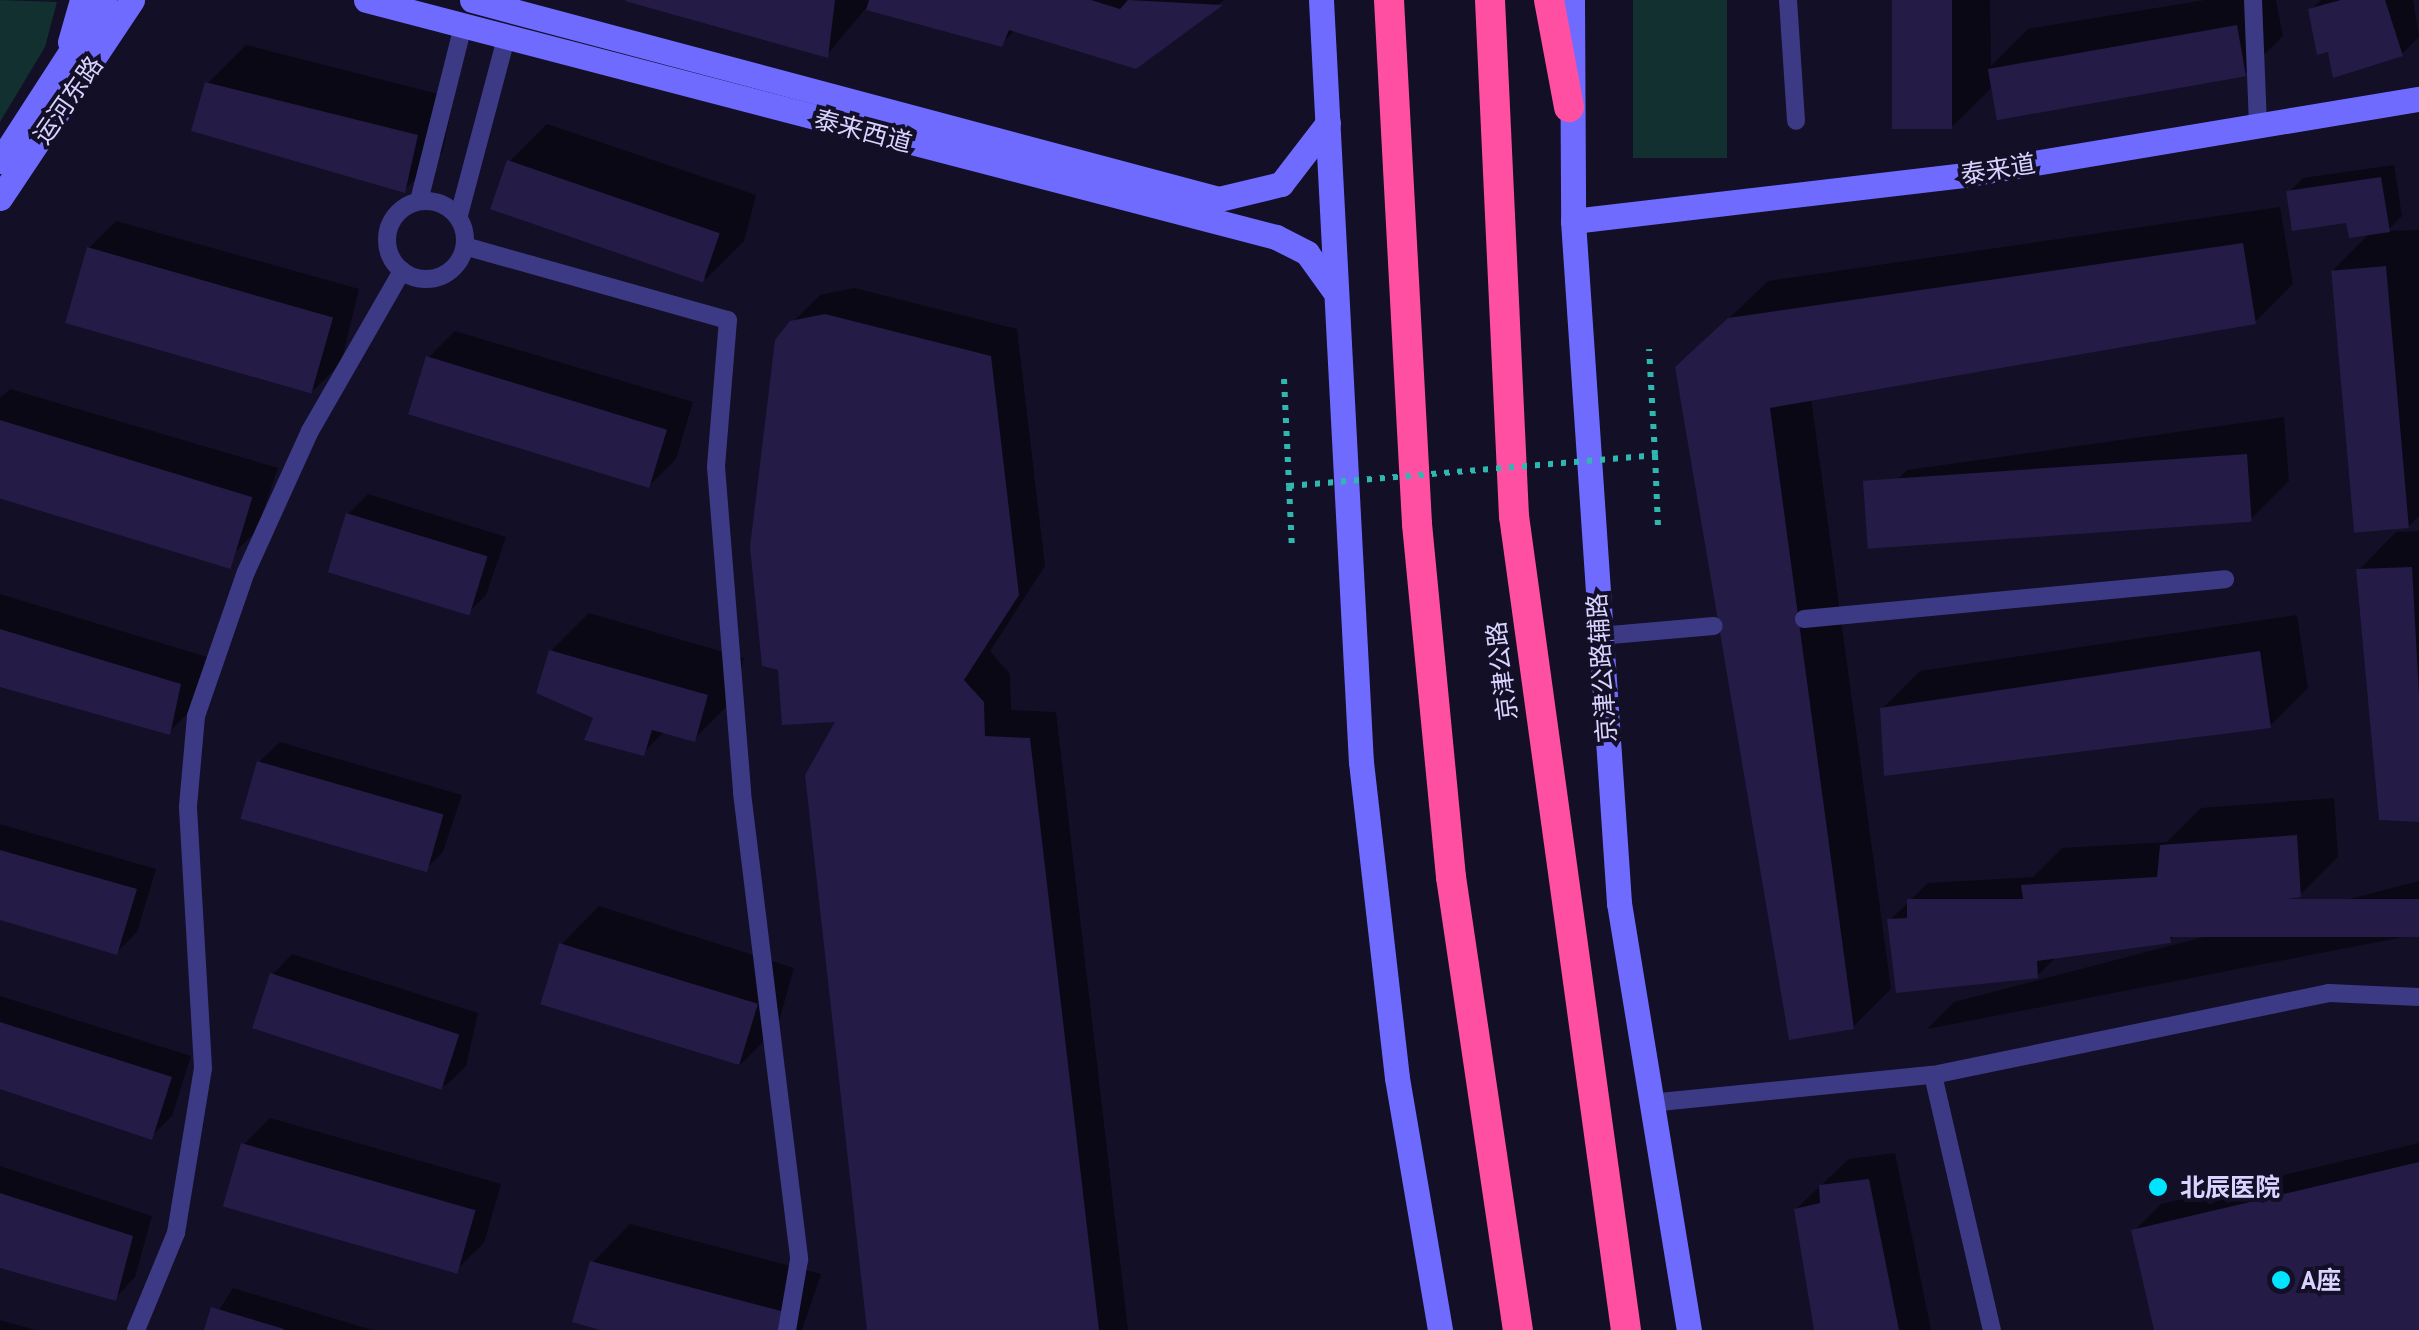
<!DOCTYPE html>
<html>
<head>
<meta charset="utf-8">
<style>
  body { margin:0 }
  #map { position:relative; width:2419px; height:1330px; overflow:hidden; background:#130f26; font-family:"PT Sans","Noto Sans SC",sans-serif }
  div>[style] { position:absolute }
  .green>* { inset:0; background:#12302f; transform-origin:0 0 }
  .shadow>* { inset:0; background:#0007 }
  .building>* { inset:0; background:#241b47; transform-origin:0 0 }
  .path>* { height:6px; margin-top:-3px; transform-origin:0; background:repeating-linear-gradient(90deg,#2fb8b0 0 5px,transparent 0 13px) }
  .lane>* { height:18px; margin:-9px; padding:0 9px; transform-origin:9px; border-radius:9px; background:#3d3a85 }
  .lane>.ring { margin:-9px; padding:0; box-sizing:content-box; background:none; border:18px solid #3d3a85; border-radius:50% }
  .secondary>* { height:25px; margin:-12.5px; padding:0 12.5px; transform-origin:12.5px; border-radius:12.5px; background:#6f6bff }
  .highway>* { height:30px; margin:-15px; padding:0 15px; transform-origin:15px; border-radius:15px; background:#ff4fa3 }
  .path-bridge>* { height:6px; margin-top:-3px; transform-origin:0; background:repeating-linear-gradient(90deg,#2fb8b0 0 5px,transparent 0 13px) }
  .dots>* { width:28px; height:28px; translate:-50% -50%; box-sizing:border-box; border:5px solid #130f26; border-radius:50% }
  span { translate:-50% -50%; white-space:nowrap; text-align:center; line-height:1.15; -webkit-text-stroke:8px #130f26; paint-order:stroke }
  .street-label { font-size:25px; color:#d9d4ff }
  .poi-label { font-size:25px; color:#d9d4ff; font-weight:700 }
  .left { translate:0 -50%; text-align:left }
</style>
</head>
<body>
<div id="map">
  <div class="green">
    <i style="clip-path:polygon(0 0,57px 2px,45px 47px,0 122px)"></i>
    <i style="left:1633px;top:0;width:94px;height:158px"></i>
  </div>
  <div class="shadow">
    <i style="clip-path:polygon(631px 0,1224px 0,1136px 67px,1016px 29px,1001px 44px,867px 7px,827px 55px)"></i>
    <i style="clip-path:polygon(1895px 0,1990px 0,1991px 66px,2028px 29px,2205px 0,2276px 0,2283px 36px,2245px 74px,1993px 86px,1953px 126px)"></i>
    <i style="clip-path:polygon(2321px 0,2413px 0,2419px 37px,2402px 54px,2330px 49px,2311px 10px)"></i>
    <i style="clip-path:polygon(246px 45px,454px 98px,442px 153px,404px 190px,208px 83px)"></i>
    <i style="clip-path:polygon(547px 124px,756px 195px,744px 241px,706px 279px,509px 162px)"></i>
    <i style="clip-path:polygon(2394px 165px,2402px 216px,2387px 231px,2419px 230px,2419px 516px,2409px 526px,2334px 269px,2371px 232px,2289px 192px,2303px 178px)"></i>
    <i style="clip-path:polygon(2280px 207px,2293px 284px,2255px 322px,1811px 398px,1891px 989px,1853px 1027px,1717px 330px,1768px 281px)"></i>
    <i style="clip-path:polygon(116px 221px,359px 289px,341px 363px,314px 390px,89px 248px)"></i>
    <i style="clip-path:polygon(854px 288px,1017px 329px,1045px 566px,990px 651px,1010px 674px,1011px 710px,1056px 712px,1128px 1330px,869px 1330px,839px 719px,792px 323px,820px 295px)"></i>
    <i style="clip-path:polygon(455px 331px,693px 402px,676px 459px,649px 486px,428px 358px)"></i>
    <i style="clip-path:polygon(10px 389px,278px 468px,256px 531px,229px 558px,0 493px,0 398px)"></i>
    <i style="clip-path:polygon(2284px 417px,2289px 481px,2251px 519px,1869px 508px,1907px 470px)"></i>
    <i style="clip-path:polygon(368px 494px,506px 537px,486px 595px,466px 615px,348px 514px)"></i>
    <i style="clip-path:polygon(2419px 531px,2419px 820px,2359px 570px,2396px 532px)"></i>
    <i style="clip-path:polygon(0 594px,207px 657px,196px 705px,169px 732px,0 685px)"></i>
    <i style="clip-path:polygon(589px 613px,744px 658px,732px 701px,694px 739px,665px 731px,643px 753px,551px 651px)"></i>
    <i style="clip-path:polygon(2297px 615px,2308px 688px,2270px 726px,1882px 709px,1920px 671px)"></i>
    <i style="clip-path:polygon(280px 742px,462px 795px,443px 852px,423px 872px,259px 762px)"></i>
    <i style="clip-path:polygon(2334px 798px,2338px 857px,2300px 895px,2201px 909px,2170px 940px,2057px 956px,2037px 976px,1890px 920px,1928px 883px,2033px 877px,2062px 848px,2167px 842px,2201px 808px)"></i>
    <i style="clip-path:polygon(0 824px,156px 869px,137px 932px,116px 953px,0 918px)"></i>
    <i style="clip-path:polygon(2419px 881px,2419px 934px,1927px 1029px,1954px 1002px)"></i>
    <i style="clip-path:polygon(599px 906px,794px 968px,777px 1028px,739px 1066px,562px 944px)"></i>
    <i style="clip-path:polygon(292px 954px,478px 1013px,466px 1066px,445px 1086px,272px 975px)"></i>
    <i style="clip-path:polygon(0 996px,191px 1056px,172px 1116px,151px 1137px,0 1086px)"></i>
    <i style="clip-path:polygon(270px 1118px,501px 1184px,484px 1243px,456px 1270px,243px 1145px)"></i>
    <i style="clip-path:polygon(2419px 1143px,2419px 1330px,2157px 1330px,2134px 1231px,2161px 1204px)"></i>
    <i style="clip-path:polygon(1895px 1153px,1931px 1330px,1817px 1330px,1796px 1209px,1849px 1159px)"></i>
    <i style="clip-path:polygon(0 1166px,152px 1216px,135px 1277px,115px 1298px,0 1266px)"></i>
    <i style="clip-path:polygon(630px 1224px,821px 1274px,802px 1330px,608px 1330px,593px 1262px)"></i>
    <i style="clip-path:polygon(233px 1288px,372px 1330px,207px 1330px)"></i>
    <i style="clip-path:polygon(0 1320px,35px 1330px,0 1330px)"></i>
  </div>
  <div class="building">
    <i style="clip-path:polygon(835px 0,828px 58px,625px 1px,626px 0)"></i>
    <i style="clip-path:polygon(869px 0,1091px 0,1120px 9px,1128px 0,1223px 5px,1136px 69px,1009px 30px,1002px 47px,866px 10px)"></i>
    <i style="left:1892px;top:0;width:60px;height:129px"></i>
    <i style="clip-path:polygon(2341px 0,2385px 0,2403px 56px,2333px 78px,2328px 52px,2317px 55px,2308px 9px)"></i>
    <i style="left:2237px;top:25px;width:52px;height:253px;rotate:80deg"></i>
    <i style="clip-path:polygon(205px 82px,418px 135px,405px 193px,191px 131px)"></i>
    <i style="left:507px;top:160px;width:225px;height:52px;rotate:19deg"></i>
    <i style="clip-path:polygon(2381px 177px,2390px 232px,2349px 238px,2346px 223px,2292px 231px,2286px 191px)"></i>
    <i style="clip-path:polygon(2243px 243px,2256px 324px,1770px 408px,1854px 1029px,1789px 1040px,1675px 367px,1728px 318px)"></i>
    <i style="left:87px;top:247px;width:256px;height:79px;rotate:16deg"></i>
    <i style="left:2386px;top:266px;width:263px;height:55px;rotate:85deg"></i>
    <i style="clip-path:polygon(825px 314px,991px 356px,1019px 595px,964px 680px,984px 702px,985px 736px,1030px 738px,1099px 1330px,867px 1330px,805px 775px,835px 722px,782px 725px,778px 670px,762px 666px,750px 547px,775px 340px,790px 321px)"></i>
    <i style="left:426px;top:356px;width:252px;height:61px;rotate:17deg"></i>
    <i style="left:0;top:420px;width:264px;height:75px;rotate:17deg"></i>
    <i style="left:2247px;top:454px;width:68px;height:385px;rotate:86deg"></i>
    <i style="left:346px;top:513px;width:148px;height:62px;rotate:17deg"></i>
    <i style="clip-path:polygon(2412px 567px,2419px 695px,2419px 822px,2379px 820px,2356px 569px)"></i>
    <i style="clip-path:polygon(0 629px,181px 684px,170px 735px,0 687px)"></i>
    <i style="clip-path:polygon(549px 650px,708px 695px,695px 742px,652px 730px,644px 756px,584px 740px,593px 718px,536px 693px)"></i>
    <i style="clip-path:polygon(2260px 651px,2271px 728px,1884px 776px,1880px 708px)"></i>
    <i style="left:257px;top:761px;width:194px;height:60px;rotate:16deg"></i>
    <i style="clip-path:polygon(2297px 835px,2301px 897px,2168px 917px,2171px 943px,2037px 961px,2038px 978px,1896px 993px,1887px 919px,2025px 912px,2021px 885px,2157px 877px,2160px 845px)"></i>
    <i style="clip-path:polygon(0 850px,137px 889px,117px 955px,0 920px)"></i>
    <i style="left:2419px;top:899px;width:38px;height:512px;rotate:90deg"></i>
    <i style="left:559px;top:943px;width:208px;height:64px;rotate:17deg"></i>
    <i style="left:270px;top:973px;width:199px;height:58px;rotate:18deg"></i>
    <i style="clip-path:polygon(0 1022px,172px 1077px,152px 1140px,0 1089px)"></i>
    <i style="left:241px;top:1143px;width:244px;height:66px;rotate:16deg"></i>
    <i style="clip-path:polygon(2419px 1162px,2419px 1330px,2154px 1330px,2131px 1230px)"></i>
    <i style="clip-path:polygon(1869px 1179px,1899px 1330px,1814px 1330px,1794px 1209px,1820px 1203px,1819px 1185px)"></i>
    <i style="clip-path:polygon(0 1193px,133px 1236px,116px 1301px,0 1268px)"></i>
    <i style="clip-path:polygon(590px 1261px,785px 1312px,779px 1330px,600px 1330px,572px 1322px)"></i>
    <i style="clip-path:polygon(211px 1307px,284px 1329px,283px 1330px,204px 1330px)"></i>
  </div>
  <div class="path">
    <i style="left:1655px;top:455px;width:71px;rotate:87.6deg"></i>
    <i style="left:1289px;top:486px;width:64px;rotate:87.3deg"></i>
  </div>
  <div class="lane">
    <i style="left:1788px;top:0;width:121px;rotate:86.2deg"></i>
    <i style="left:2253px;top:0;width:125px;rotate:87.7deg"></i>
    <i class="ring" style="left:387px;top:201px;width:60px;height:60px"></i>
    <i style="left:419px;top:201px;width:180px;rotate:-75.9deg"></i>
    <i style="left:459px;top:215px;width:183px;rotate:-75.1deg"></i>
    <i style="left:468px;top:247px;width:270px;rotate:15.7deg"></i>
    <i style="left:728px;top:320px;width:147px;rotate:94.7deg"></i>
    <i style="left:716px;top:467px;width:327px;rotate:85.4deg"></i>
    <i style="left:742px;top:793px;width:470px;rotate:83deg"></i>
    <i style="left:799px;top:1260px;width:71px;rotate:99.7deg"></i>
    <i style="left:1804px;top:619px;width:423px;rotate:-5.4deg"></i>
    <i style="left:1599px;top:636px;width:115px;rotate:-5deg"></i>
    <i style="left:1933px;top:1075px;width:404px;rotate:-11.7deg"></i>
    <i style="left:2329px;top:993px;width:90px;rotate:2.5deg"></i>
    <i style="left:1650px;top:1103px;width:284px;rotate:-5.7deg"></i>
    <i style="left:1933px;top:1075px;width:262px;rotate:77deg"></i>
    <i style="left:136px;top:1330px;width:105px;rotate:-67.6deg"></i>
    <i style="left:176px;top:1233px;width:167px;rotate:-80.7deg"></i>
    <i style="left:203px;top:1068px;width:262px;rotate:-93.3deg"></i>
    <i style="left:188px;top:806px;width:90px;rotate:-84.9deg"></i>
    <i style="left:196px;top:716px;width:152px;rotate:-70.9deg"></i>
    <i style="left:246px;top:572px;width:155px;rotate:-65.6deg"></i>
    <i style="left:310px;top:431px;width:185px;rotate:-60.1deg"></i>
  </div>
  <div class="secondary">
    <i style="left:366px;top:0;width:940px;rotate:14.6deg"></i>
    <i style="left:1276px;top:237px;width:35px;rotate:27deg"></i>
    <i style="left:1307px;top:253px;width:44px;rotate:54.2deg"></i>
    <i style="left:472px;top:0;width:773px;rotate:14.92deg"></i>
    <i style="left:1219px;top:199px;width:64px;rotate:-13.6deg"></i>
    <i style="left:1281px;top:184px;width:77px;rotate:-52.4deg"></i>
    <i style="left:1321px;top:0;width:763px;rotate:87deg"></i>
    <i style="left:1361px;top:762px;width:318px;rotate:83.5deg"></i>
    <i style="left:1397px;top:1078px;width:256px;rotate:80.3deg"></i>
    <i style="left:1572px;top:0;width:221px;rotate:89.7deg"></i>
    <i style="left:1573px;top:221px;width:684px;rotate:86.14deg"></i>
    <i style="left:1619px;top:903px;width:433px;rotate:80.7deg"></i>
    <i style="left:70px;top:42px;width:44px;rotate:-74.1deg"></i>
    <i style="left:0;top:161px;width:192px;rotate:-57.1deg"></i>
    <i style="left:0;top:198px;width:238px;rotate:-56.3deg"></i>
    <i style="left:1573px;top:221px;width:393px;rotate:-6.7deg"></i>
    <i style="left:1963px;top:175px;width:462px;rotate:-9.5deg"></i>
  </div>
  <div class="highway">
    <i style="left:1389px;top:0;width:525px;rotate:86.94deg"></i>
    <i style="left:1417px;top:524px;width:355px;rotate:84.5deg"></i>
    <i style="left:1451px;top:877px;width:458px;rotate:81.6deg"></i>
    <i style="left:1490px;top:0;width:517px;rotate:87.34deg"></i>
    <i style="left:1514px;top:516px;width:822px;rotate:82.17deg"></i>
    <i style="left:1549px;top:0;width:109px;rotate:79.4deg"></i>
  </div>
  <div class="path-bridge">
    <i style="left:1284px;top:379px;width:107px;rotate:87.3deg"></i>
    <i style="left:1289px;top:486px;width:367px;rotate:-4.8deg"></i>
    <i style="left:1655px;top:455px;width:106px;rotate:-93.2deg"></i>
  </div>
  <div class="dots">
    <i style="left:2158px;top:1187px;background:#00e5ff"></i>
    <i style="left:2281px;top:1280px;background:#00e5ff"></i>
  </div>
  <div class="street-label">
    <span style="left:68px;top:100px;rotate:-55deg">运河东路</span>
    <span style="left:863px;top:131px;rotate:15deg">泰来西道</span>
    <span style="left:1998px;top:169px;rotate:-9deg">泰来道</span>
    <span style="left:1602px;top:668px;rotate:-94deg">京津公路辅路</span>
    <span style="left:1502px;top:671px;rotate:-97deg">京津公路</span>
  </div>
  <div class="poi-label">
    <span class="left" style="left:2180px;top:1187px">北辰医院</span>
    <span class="left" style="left:2301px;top:1280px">A座</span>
  </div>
</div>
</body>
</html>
